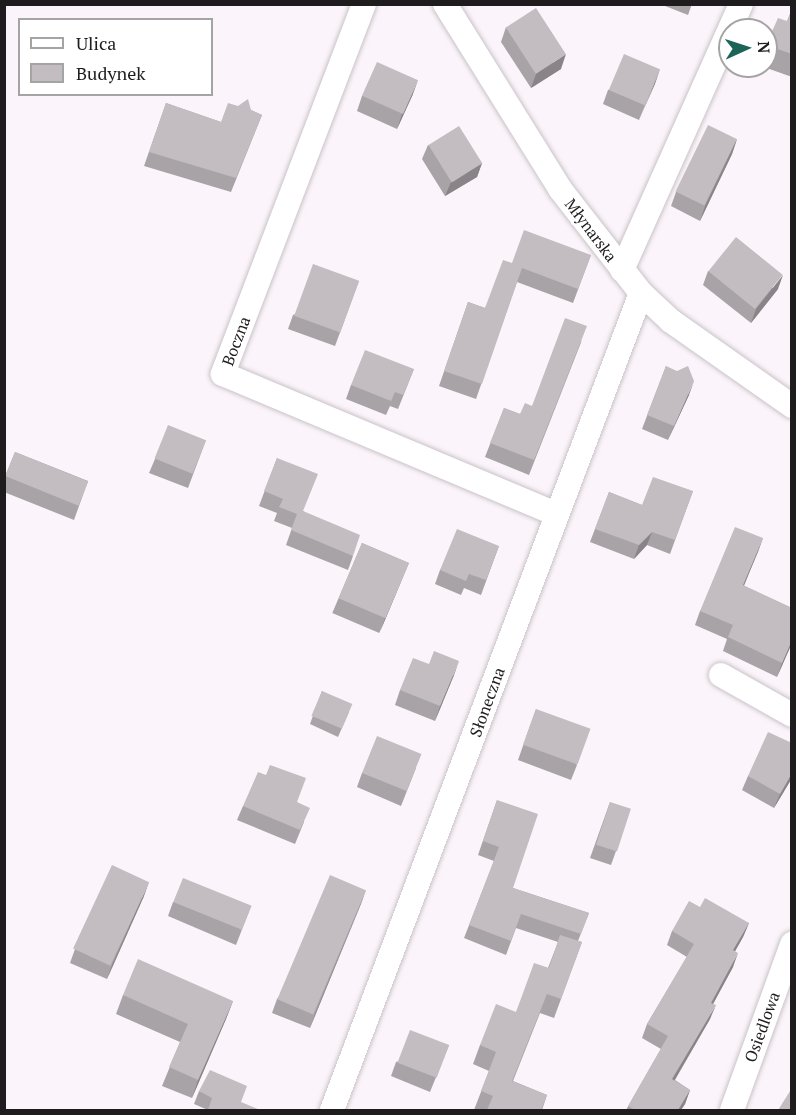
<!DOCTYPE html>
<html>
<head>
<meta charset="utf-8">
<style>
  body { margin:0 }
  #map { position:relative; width:796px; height:1115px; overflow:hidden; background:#fbf4fa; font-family:"PT Serif",serif }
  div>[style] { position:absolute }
  .roads { filter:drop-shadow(0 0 2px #c9c3c8) drop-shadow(0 0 2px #c9c3c8) }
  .street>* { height:24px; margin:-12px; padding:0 12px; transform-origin:12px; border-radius:12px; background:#fff }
  .wall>* { inset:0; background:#a8a3a7; transform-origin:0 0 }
  .shaded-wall>* { inset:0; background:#888488 }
  .building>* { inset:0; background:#c3bdc2; transform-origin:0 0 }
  span { translate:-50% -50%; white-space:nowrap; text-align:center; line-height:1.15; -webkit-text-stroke:5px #fff; paint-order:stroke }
  .street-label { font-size:16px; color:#1f1c1e }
  .frame { position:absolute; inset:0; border:6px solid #1f1c1e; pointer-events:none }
  .legend { position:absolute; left:18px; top:18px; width:195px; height:78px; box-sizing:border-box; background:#fff; border:2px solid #a5a4a5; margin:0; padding:8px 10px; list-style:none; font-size:18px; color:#1f1c1e }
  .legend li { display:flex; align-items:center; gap:12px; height:30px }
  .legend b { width:30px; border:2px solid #a5a4a5 }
  .north { position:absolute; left:718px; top:18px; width:60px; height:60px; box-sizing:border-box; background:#fff; border:2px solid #a5a4a5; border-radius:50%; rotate:87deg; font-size:16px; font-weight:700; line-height:24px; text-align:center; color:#1f1c1e }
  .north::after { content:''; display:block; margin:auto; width:21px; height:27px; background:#1c6358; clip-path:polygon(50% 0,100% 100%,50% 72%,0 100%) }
</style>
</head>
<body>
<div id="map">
  <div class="roads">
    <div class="street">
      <i style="left:364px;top:4px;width:396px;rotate:110.9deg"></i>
      <i style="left:223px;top:374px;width:361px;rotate:22.8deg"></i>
      <i style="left:445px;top:4px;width:218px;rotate:58.1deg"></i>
      <i style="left:560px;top:189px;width:132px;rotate:52.1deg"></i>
      <i style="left:641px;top:293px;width:41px;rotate:43deg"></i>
      <i style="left:671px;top:321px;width:148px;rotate:35.1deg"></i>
      <i style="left:622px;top:270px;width:291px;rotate:-65.9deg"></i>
      <i style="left:721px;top:675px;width:81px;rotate:29.4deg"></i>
      <i style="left:332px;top:1110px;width:873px;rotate:-69.28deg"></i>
      <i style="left:732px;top:1110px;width:177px;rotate:-70.1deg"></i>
    </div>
  </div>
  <div class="wall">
    <i style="clip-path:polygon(660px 4px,692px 4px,688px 15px)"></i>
    <i style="clip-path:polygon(792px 9px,792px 77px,761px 66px,766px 66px,766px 45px,787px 21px)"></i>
    <i style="clip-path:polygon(506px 27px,561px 69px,531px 88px,501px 42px)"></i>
    <i style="clip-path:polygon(660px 69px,639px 120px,603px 104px,608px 90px)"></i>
    <i style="clip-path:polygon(413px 94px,397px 129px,357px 111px,362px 96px)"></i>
    <i style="clip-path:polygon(166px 103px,221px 122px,251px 110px,262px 115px,231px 192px,144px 166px)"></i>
    <i style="clip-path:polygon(737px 139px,732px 154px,700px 221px,671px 206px,676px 192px)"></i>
    <i style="clip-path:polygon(428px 145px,482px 163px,477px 177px,445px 196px,422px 159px)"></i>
    <i style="clip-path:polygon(591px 255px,573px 303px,517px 282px,476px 399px,439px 386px,468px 302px,485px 308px,512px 263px)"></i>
    <i style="clip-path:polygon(708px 271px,778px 289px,751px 323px,703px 285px)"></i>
    <i style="clip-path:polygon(359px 281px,335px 346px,288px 329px,293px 315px)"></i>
    <i style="clip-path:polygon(582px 340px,529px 475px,485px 457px,504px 408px,520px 414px,532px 406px)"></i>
    <i style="clip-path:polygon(666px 366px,689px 395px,668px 440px,642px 429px)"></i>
    <i style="clip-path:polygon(414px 369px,398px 409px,390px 406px,386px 415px,346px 399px,351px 385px)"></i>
    <i style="clip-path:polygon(206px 440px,188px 488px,149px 473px,155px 459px)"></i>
    <i style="clip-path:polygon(15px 452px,88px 481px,74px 520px,4px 492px,4px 479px)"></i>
    <i style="clip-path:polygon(277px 458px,303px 511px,353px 556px,348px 570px,286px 545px,292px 528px,274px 521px,277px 513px,259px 506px)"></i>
    <i style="clip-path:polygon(693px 491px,670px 554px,647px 545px,634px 559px,590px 542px,609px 492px,642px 505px)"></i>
    <i style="clip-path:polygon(763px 538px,744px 586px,792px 608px,792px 643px,777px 677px,723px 651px,727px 639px,695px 625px,700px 611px)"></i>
    <i style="left:362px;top:543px;width:51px;height:76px;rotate:23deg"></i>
    <i style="clip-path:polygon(499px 546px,481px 595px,464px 588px,461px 595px,435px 584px,440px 570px)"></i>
    <i style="clip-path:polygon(454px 675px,435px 721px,395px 705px,400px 690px)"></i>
    <i style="clip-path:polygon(322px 691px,349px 712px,338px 737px,310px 724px)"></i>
    <i style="clip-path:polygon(536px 709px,577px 765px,571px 780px,518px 760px)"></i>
    <i style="clip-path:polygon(792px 743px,792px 778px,774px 808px,742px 790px,748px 776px)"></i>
    <i style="clip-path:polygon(416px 768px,401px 806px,357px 787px,362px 773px)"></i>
    <i style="clip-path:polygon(497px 800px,513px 888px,589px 913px,578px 941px,582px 942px,554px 1018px,540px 1013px,513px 1081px,547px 1095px,542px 1110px,474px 1110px,489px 1071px,473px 1064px,480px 1045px,516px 1012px,548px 968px,558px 942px,516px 928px,506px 955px,464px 938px,494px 861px,478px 855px)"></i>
    <i style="clip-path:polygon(297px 802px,304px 822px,295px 844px,237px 820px,243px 806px)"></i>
    <i style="clip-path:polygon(610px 802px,616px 851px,611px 865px,590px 858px)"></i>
    <i style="clip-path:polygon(366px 890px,310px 1028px,272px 1013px,277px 999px)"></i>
    <i style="clip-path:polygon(144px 896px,107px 979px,70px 963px,75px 949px)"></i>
    <i style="clip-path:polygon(173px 902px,251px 906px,236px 945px,168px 916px)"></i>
    <i style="clip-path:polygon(700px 907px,749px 923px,743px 937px,735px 951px,733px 967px,713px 1004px,710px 1019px,675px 1080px,690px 1090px,685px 1104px,681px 1110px,626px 1110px,661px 1049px,642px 1038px,647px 1024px,687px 957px,667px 945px,672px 931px)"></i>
    <i style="clip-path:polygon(123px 995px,233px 1001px,226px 1019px,192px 1098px,162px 1086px,180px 1042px,116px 1014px)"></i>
    <i style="clip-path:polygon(449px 1045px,430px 1092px,391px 1076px,396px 1062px)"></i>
    <i style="clip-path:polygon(199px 1091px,241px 1103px,208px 1110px,194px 1104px)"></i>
  </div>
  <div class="shaded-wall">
    <i style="clip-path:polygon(566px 54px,561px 69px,531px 88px,536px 74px)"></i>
    <i style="clip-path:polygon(660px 69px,655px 84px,639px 120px,645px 106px)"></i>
    <i style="clip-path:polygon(418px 80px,413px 94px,397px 129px,402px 114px)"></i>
    <i style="clip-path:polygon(737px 139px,732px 154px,700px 221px,705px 206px)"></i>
    <i style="clip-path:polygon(482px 163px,477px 177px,445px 196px,451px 182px)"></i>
    <i style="clip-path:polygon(783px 275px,778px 289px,751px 323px,756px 309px)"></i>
    <i style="clip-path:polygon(694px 381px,689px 395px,668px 440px,674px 426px)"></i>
    <i style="clip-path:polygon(652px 532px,647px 545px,634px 559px,639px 545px)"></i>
    <i style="clip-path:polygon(763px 538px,758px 552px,738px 599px,743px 585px)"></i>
    <i style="clip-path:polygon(409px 563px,403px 577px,380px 632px,385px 618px)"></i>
    <i style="clip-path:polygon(792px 640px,792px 643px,777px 677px,782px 663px)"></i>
    <i style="clip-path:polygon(459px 661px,454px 675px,435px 721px,440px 706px)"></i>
    <i style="clip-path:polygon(792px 773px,792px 778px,774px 808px,780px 794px)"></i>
    <i style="clip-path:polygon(149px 882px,144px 896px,107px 979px,112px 965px)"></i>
    <i style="clip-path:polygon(366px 890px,361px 904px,310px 1028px,315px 1014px)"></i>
    <i style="clip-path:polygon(749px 923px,743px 937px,728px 964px,733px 950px)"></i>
    <i style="clip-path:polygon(738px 953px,733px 967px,706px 1017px,711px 1003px)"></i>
    <i style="clip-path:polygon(233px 1001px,226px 1019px,192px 1098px,198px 1080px)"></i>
    <i style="clip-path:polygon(716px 1005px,710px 1019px,667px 1093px,672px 1079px)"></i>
    <i style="clip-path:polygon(690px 1090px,685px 1104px,681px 1110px,678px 1110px)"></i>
  </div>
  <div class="building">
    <i style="left:536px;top:8px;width:55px;height:36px;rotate:57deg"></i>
    <i style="clip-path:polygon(792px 9px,792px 54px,766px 45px,778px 18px,787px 21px)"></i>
    <i style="left:624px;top:54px;width:39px;height:39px;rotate:23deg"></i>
    <i style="left:377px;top:62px;width:45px;height:37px;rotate:24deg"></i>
    <i style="clip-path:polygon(248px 99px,251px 110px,262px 115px,236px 178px,149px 152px,166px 103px,221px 122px,228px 103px,238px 106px)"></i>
    <i style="left:708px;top:125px;width:32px;height:74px;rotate:26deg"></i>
    <i style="left:459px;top:126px;width:44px;height:36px;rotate:58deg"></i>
    <i style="clip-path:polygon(524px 230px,591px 255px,578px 289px,522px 268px,482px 384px,444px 371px,468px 302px,485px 308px,503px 260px,512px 263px)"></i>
    <i style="left:736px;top:237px;width:60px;height:44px;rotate:39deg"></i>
    <i style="left:313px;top:264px;width:49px;height:55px;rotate:20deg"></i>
    <i style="clip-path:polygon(565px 318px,587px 326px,534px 460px,490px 443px,504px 408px,520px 414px,525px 403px,532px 406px)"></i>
    <i style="clip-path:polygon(365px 350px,414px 369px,403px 395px,395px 392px,391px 401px,351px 385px)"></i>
    <i style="clip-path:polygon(666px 366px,677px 371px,688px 366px,694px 381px,674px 426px,647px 415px)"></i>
    <i style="left:168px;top:425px;width:41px;height:36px;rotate:22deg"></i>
    <i style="left:15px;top:452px;width:79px;height:26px;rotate:22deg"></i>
    <i style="clip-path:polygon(277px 458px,318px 474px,303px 511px,360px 535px,353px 556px,291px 530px,297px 514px,279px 507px,283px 499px,264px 491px)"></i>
    <i style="clip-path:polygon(653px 477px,693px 491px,675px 540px,652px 532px,639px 545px,595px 529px,609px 492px,642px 505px)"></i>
    <i style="clip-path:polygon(735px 527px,763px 538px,743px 585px,792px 608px,792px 640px,782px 663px,728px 637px,733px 625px,700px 611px)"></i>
    <i style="clip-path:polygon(457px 529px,499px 546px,486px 580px,469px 574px,466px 581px,440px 570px)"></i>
    <i style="left:362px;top:543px;width:51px;height:60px;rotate:23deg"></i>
    <i style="clip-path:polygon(434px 651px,459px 661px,440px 706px,400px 690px,413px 658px,429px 664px)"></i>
    <i style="left:322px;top:691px;width:33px;height:27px;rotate:23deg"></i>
    <i style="left:536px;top:709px;width:58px;height:38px;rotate:20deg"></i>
    <i style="clip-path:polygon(768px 732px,792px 743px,792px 773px,780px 794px,748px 776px)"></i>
    <i style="left:377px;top:736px;width:48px;height:40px;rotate:22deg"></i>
    <i style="clip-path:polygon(270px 765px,306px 778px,297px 802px,310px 808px,300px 830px,243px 806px,258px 772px,266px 775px)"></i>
    <i style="clip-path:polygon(497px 800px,538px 814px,513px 888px,589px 913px,581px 934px,521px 914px,511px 941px,469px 925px,499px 847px,483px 841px)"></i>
    <i style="left:610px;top:802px;width:22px;height:45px;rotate:18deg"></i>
    <i style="left:112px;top:865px;width:41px;height:92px;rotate:25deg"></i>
    <i style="left:330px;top:875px;width:39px;height:135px;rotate:23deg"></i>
    <i style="left:183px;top:878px;width:74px;height:26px;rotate:22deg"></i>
    <i style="clip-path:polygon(705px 898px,749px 923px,733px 950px,738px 953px,711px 1003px,716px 1005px,672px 1079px,690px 1090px,678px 1110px,635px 1110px,628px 1106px,668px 1036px,647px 1024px,694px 944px,672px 931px,689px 901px,700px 907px)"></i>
    <i style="clip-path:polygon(560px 935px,582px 942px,561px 999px,547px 994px,512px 1081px,547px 1095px,541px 1110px,487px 1110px,493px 1096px,481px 1091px,496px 1052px,480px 1045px,496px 1004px,516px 1012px,534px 963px,549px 968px)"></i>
    <i style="clip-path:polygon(138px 959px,233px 1001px,198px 1080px,169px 1067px,188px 1024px,123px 995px)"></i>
    <i style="left:410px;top:1030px;width:42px;height:35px;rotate:21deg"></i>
    <i style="clip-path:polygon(210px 1070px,247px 1086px,241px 1102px,260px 1110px,208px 1110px,212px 1098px,199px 1091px)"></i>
    <i style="clip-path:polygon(792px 1088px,792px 1110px,778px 1110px,780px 1107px)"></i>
  </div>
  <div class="street-label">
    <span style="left:591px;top:230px;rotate:53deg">Młynarska</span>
    <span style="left:236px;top:341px;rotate:-69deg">Boczna</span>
    <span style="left:487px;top:702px;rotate:-70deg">Słoneczna</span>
    <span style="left:762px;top:1027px;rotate:-70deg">Osiedlowa</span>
  </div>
  <div class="frame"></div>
  <ul class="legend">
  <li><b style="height:8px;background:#fff"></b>Ulica</li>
  <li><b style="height:16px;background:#c3bdc2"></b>Budynek</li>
  </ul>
  <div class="north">N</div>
</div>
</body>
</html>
